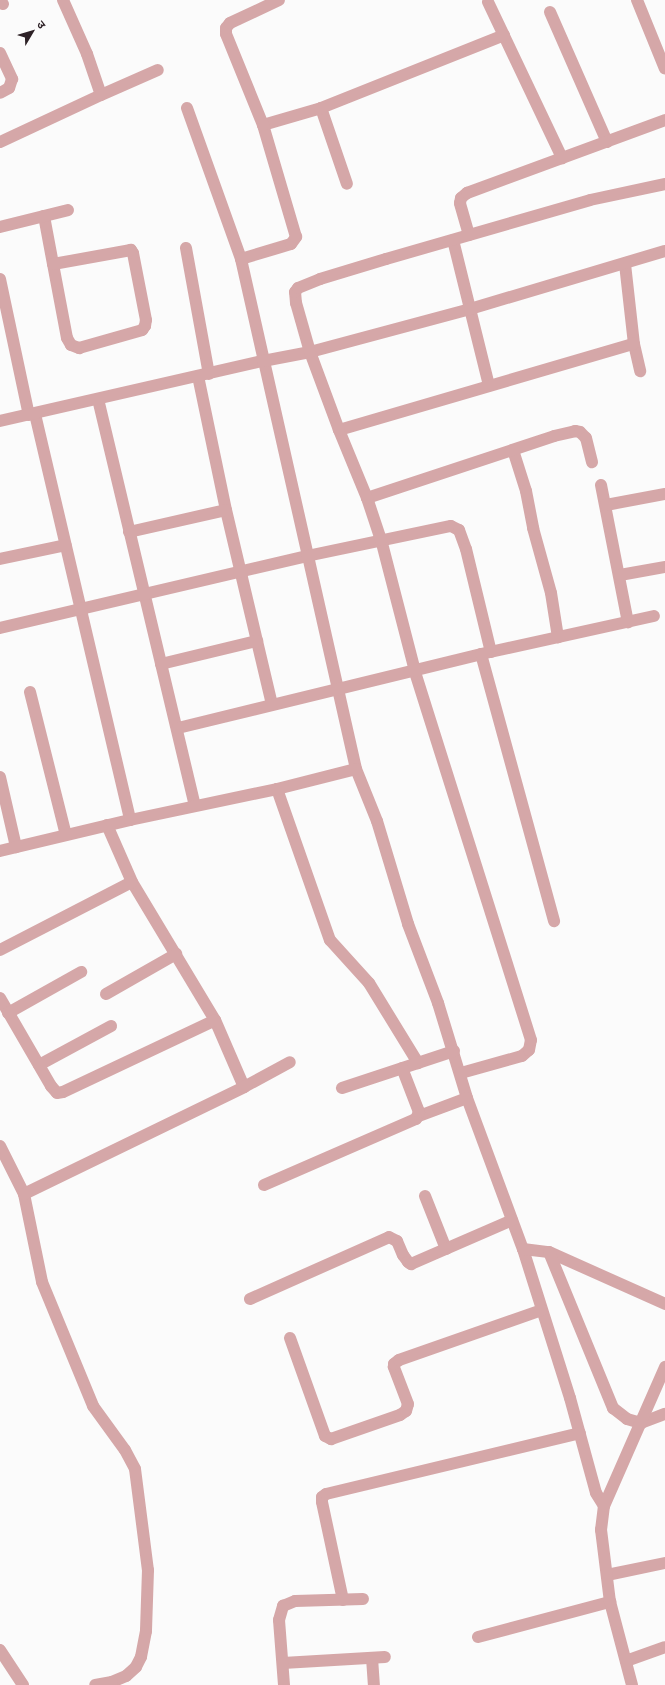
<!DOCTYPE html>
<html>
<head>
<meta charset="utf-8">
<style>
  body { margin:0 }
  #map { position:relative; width:665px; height:1685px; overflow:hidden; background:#fbfbfb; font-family:"IBM Plex Sans","Noto Sans Devanagari",sans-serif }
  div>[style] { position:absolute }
  .minor>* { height:12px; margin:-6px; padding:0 6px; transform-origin:6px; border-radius:6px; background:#d5a7a8 }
  .tertiary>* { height:12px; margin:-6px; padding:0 6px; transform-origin:6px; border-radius:6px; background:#d5a7a8 }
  span { translate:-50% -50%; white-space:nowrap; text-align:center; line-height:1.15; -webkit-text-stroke:3px #fbfbfb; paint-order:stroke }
  .north { position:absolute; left:12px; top:12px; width:40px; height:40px; -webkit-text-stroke:3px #fbfbfb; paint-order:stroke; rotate:52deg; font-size:11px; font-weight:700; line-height:16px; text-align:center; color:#2d2126 }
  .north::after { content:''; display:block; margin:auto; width:14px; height:18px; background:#2d2126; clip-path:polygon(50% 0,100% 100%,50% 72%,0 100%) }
</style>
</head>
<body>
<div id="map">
  <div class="minor">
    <i style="left:0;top:0;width:5px;rotate:53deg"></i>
    <i style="left:63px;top:0;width:59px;rotate:66deg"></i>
    <i style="left:87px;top:54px;width:43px;rotate:71.1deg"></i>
    <i style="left:637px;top:0;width:74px;rotate:67.9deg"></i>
    <i style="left:488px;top:2px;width:173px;rotate:64.6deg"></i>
    <i style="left:550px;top:12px;width:142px;rotate:66.3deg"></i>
    <i style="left:0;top:53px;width:29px;rotate:65deg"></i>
    <i style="left:12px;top:79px;width:9px;rotate:108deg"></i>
    <i style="left:9px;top:88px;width:10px;rotate:151deg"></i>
    <i style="left:187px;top:108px;width:160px;rotate:70.3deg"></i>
    <i style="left:241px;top:259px;width:523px;rotate:77.29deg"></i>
    <i style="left:356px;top:769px;width:56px;rotate:68deg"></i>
    <i style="left:377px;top:821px;width:108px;rotate:73.2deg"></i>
    <i style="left:408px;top:924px;width:85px;rotate:69.2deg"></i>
    <i style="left:438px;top:1003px;width:99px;rotate:73deg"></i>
    <i style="left:467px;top:1098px;width:161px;rotate:69.7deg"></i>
    <i style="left:523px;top:1249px;width:156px;rotate:72.5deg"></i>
    <i style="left:570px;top:1398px;width:98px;rotate:74.7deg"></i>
    <i style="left:596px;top:1493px;width:15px;rotate:58deg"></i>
    <i style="left:321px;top:108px;width:80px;rotate:71.1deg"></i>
    <i style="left:263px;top:125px;width:60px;rotate:-16.3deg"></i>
    <i style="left:321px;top:108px;width:197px;rotate:-21.7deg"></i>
    <i style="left:0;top:142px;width:111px;rotate:-25deg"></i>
    <i style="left:101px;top:95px;width:62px;rotate:-23.7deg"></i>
    <i style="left:44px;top:216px;width:49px;rotate:79.4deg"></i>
    <i style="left:53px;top:264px;width:75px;rotate:79.3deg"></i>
    <i style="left:67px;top:338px;width:8px;rotate:60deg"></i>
    <i style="left:71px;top:345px;width:9px;rotate:21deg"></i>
    <i style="left:79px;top:348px;width:66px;rotate:-15.9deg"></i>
    <i style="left:142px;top:330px;width:5px;rotate:-53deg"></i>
    <i style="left:145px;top:326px;width:6px;rotate:-81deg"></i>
    <i style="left:146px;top:320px;width:68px;rotate:-101deg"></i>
    <i style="left:133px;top:253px;width:4px;rotate:-124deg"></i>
    <i style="left:131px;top:250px;width:79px;rotate:169.8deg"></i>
    <i style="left:0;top:227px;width:70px;rotate:-14deg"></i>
    <i style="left:469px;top:235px;width:33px;rotate:-106deg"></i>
    <i style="left:460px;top:203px;width:5px;rotate:-79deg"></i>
    <i style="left:461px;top:198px;width:8px;rotate:-40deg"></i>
    <i style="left:467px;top:193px;width:211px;rotate:-20.2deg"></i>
    <i style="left:453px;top:240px;width:150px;rotate:76.1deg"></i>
    <i style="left:186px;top:248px;width:128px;rotate:79.7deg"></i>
    <i style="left:241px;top:259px;width:52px;rotate:-16.7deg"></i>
    <i style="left:291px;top:244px;width:9px;rotate:-54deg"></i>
    <i style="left:296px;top:237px;width:117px;rotate:-106.4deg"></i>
    <i style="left:263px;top:125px;width:98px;rotate:-112.1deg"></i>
    <i style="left:226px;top:34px;width:6px;rotate:-90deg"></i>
    <i style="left:226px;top:28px;width:6px;rotate:-51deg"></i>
    <i style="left:230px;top:23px;width:54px;rotate:-25.1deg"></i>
    <i style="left:625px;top:264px;width:81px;rotate:83.6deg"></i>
    <i style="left:634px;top:344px;width:28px;rotate:77deg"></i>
    <i style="left:0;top:279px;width:139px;rotate:78deg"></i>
    <i style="left:198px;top:376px;width:137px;rotate:78.2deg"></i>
    <i style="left:226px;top:510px;width:199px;rotate:76.7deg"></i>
    <i style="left:98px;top:399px;width:417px;rotate:76.6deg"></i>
    <i style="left:35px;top:414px;width:417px;rotate:76.8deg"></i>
    <i style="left:0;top:421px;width:270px;rotate:-12.9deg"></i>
    <i style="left:263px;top:361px;width:48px;rotate:-10.8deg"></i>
    <i style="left:310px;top:352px;width:166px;rotate:-15deg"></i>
    <i style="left:470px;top:309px;width:203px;rotate:-16.6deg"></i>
    <i style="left:339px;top:430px;width:307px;rotate:-16.3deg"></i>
    <i style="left:513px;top:450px;width:43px;rotate:72.4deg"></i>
    <i style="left:526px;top:491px;width:38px;rotate:79deg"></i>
    <i style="left:533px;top:528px;width:67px;rotate:74.5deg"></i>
    <i style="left:551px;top:593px;width:45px;rotate:81deg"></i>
    <i style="left:601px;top:485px;width:140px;rotate:78.9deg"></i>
    <i style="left:367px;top:498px;width:197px;rotate:-18.3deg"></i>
    <i style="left:554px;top:436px;width:22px;rotate:-13deg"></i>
    <i style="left:575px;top:431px;width:5px;rotate:11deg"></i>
    <i style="left:580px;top:432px;width:8px;rotate:45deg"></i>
    <i style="left:586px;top:438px;width:25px;rotate:76deg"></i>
    <i style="left:606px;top:505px;width:60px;rotate:-10.6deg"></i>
    <i style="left:129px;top:532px;width:99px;rotate:-12.8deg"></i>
    <i style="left:0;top:559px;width:67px;rotate:-12deg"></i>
    <i style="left:620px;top:575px;width:46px;rotate:-10.1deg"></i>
    <i style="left:0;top:628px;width:315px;rotate:-13.2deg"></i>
    <i style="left:307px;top:556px;width:147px;rotate:-11.8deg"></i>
    <i style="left:451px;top:526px;width:9px;rotate:27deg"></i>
    <i style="left:459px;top:530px;width:20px;rotate:70deg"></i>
    <i style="left:466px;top:549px;width:106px;rotate:76.4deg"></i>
    <i style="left:481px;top:654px;width:277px;rotate:74.7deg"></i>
    <i style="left:161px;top:664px;width:99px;rotate:-13.5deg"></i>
    <i style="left:30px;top:692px;width:147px;rotate:75.9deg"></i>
    <i style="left:178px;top:728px;width:312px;rotate:-13.7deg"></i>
    <i style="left:481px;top:654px;width:177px;rotate:-12.4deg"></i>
    <i style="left:0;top:777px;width:72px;rotate:77.1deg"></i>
    <i style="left:277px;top:789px;width:160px;rotate:70.7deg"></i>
    <i style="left:330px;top:940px;width:58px;rotate:47.8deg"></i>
    <i style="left:369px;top:983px;width:94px;rotate:58.5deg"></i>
    <i style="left:107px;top:825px;width:62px;rotate:66.3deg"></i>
    <i style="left:132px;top:882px;width:161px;rotate:59deg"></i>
    <i style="left:215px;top:1020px;width:73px;rotate:66.6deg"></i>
    <i style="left:0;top:851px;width:134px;rotate:-13.4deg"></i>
    <i style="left:130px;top:820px;width:150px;rotate:-11.9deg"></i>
    <i style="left:277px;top:789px;width:81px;rotate:-14.2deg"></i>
    <i style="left:0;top:950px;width:148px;rotate:-27.3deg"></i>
    <i style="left:106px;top:994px;width:81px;rotate:-29.7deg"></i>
    <i style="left:0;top:998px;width:102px;rotate:59.9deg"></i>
    <i style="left:51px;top:1086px;width:9px;rotate:49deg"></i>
    <i style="left:57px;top:1093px;width:6px;rotate:-9deg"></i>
    <i style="left:63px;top:1092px;width:168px;rotate:-25.3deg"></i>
    <i style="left:8px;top:1013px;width:84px;rotate:-29.3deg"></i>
    <i style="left:39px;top:1065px;width:82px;rotate:-28.4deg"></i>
    <i style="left:461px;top:1073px;width:63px;rotate:-15.6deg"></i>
    <i style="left:522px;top:1056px;width:9px;rotate:-41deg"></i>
    <i style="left:529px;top:1050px;width:10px;rotate:-79deg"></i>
    <i style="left:531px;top:1040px;width:387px;rotate:-107.5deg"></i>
    <i style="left:415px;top:671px;width:135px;rotate:-104.5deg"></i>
    <i style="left:381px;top:540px;width:44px;rotate:-108.4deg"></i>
    <i style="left:367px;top:498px;width:74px;rotate:-112.4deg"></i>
    <i style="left:339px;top:430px;width:83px;rotate:-110.4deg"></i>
    <i style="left:310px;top:352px;width:51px;rotate:-105.9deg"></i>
    <i style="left:296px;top:303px;width:11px;rotate:-95deg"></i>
    <i style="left:295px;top:292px;width:5px;rotate:-53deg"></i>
    <i style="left:298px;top:288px;width:24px;rotate:-22deg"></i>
    <i style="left:320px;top:279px;width:69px;rotate:-16.9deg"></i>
    <i style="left:386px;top:259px;width:212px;rotate:-16.1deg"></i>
    <i style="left:590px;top:200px;width:77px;rotate:-12deg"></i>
    <i style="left:342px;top:1088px;width:118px;rotate:-18.3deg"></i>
    <i style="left:419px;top:1116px;width:51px;rotate:-20.6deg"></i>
    <i style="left:0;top:1146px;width:54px;rotate:63.4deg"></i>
    <i style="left:24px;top:1194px;width:90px;rotate:78.4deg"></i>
    <i style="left:42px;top:1282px;width:134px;rotate:67.6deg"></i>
    <i style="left:93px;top:1406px;width:54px;rotate:54deg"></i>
    <i style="left:125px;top:1450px;width:21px;rotate:62deg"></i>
    <i style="left:135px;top:1469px;width:102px;rotate:82.7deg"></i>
    <i style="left:148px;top:1570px;width:61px;rotate:91.9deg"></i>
    <i style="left:146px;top:1631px;width:26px;rotate:101deg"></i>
    <i style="left:141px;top:1657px;width:11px;rotate:117deg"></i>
    <i style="left:136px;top:1667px;width:13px;rotate:138deg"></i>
    <i style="left:126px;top:1676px;width:15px;rotate:157deg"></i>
    <i style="left:112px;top:1682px;width:17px;rotate:170deg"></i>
    <i style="left:264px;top:1185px;width:166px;rotate:-23.5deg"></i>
    <i style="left:416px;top:1119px;width:8px;rotate:-67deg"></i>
    <i style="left:419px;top:1112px;width:47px;rotate:-111.1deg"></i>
    <i style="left:24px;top:1194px;width:245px;rotate:-25.9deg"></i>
    <i style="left:244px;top:1087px;width:52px;rotate:-28.5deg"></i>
    <i style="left:425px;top:1196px;width:57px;rotate:68.4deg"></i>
    <i style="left:523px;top:1249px;width:26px;rotate:7deg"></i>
    <i style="left:549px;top:1252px;width:127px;rotate:24.1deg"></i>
    <i style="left:549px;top:1252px;width:169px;rotate:67.7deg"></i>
    <i style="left:613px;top:1408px;width:18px;rotate:38deg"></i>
    <i style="left:627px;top:1419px;width:15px;rotate:16deg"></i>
    <i style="left:641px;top:1423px;width:26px;rotate:-21deg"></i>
    <i style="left:250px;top:1299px;width:152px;rotate:-24deg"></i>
    <i style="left:389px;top:1237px;width:9px;rotate:27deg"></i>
    <i style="left:397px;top:1241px;width:15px;rotate:67deg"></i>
    <i style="left:403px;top:1255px;width:9px;rotate:54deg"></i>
    <i style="left:408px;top:1262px;width:4px;rotate:34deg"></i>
    <i style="left:411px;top:1264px;width:110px;rotate:-23.5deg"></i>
    <i style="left:290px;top:1338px;width:104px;rotate:70.3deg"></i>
    <i style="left:325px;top:1436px;width:7px;rotate:27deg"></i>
    <i style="left:331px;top:1439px;width:73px;rotate:-19.2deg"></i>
    <i style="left:400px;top:1415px;width:7px;rotate:-34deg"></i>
    <i style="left:406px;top:1411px;width:7px;rotate:-74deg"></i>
    <i style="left:408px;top:1404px;width:40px;rotate:-111deg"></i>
    <i style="left:394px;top:1367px;width:3px;rotate:-90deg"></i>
    <i style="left:394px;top:1364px;width:6px;rotate:-39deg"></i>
    <i style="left:399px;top:1360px;width:151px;rotate:-19.3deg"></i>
    <i style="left:607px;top:1575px;width:59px;rotate:-11.7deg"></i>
    <i style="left:343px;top:1600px;width:100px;rotate:-102.1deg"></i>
    <i style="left:322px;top:1502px;width:5px;rotate:-90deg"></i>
    <i style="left:322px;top:1497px;width:5px;rotate:-37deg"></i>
    <i style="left:326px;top:1494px;width:261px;rotate:-13.5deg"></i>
    <i style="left:478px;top:1637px;width:137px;rotate:-14.9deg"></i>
    <i style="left:0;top:1650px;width:42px;rotate:56.7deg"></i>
    <i style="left:372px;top:1658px;width:27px;rotate:86deg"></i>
    <i style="left:626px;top:1661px;width:41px;rotate:-19.7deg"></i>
    <i style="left:283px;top:1663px;width:102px;rotate:-3.4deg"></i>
    <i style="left:284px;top:1685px;width:65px;rotate:-94.4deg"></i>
    <i style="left:279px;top:1620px;width:15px;rotate:-74deg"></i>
    <i style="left:283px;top:1606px;width:13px;rotate:-23deg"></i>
    <i style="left:295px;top:1601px;width:68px;rotate:-1.7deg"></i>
  </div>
  <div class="tertiary">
    <i style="left:632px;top:1685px;width:86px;rotate:-104.8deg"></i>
    <i style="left:610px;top:1602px;width:73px;rotate:-97.1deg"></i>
    <i style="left:601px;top:1530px;width:24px;rotate:-83deg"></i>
    <i style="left:604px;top:1506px;width:152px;rotate:-66.3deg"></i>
  </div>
  <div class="north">उ</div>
</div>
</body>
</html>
